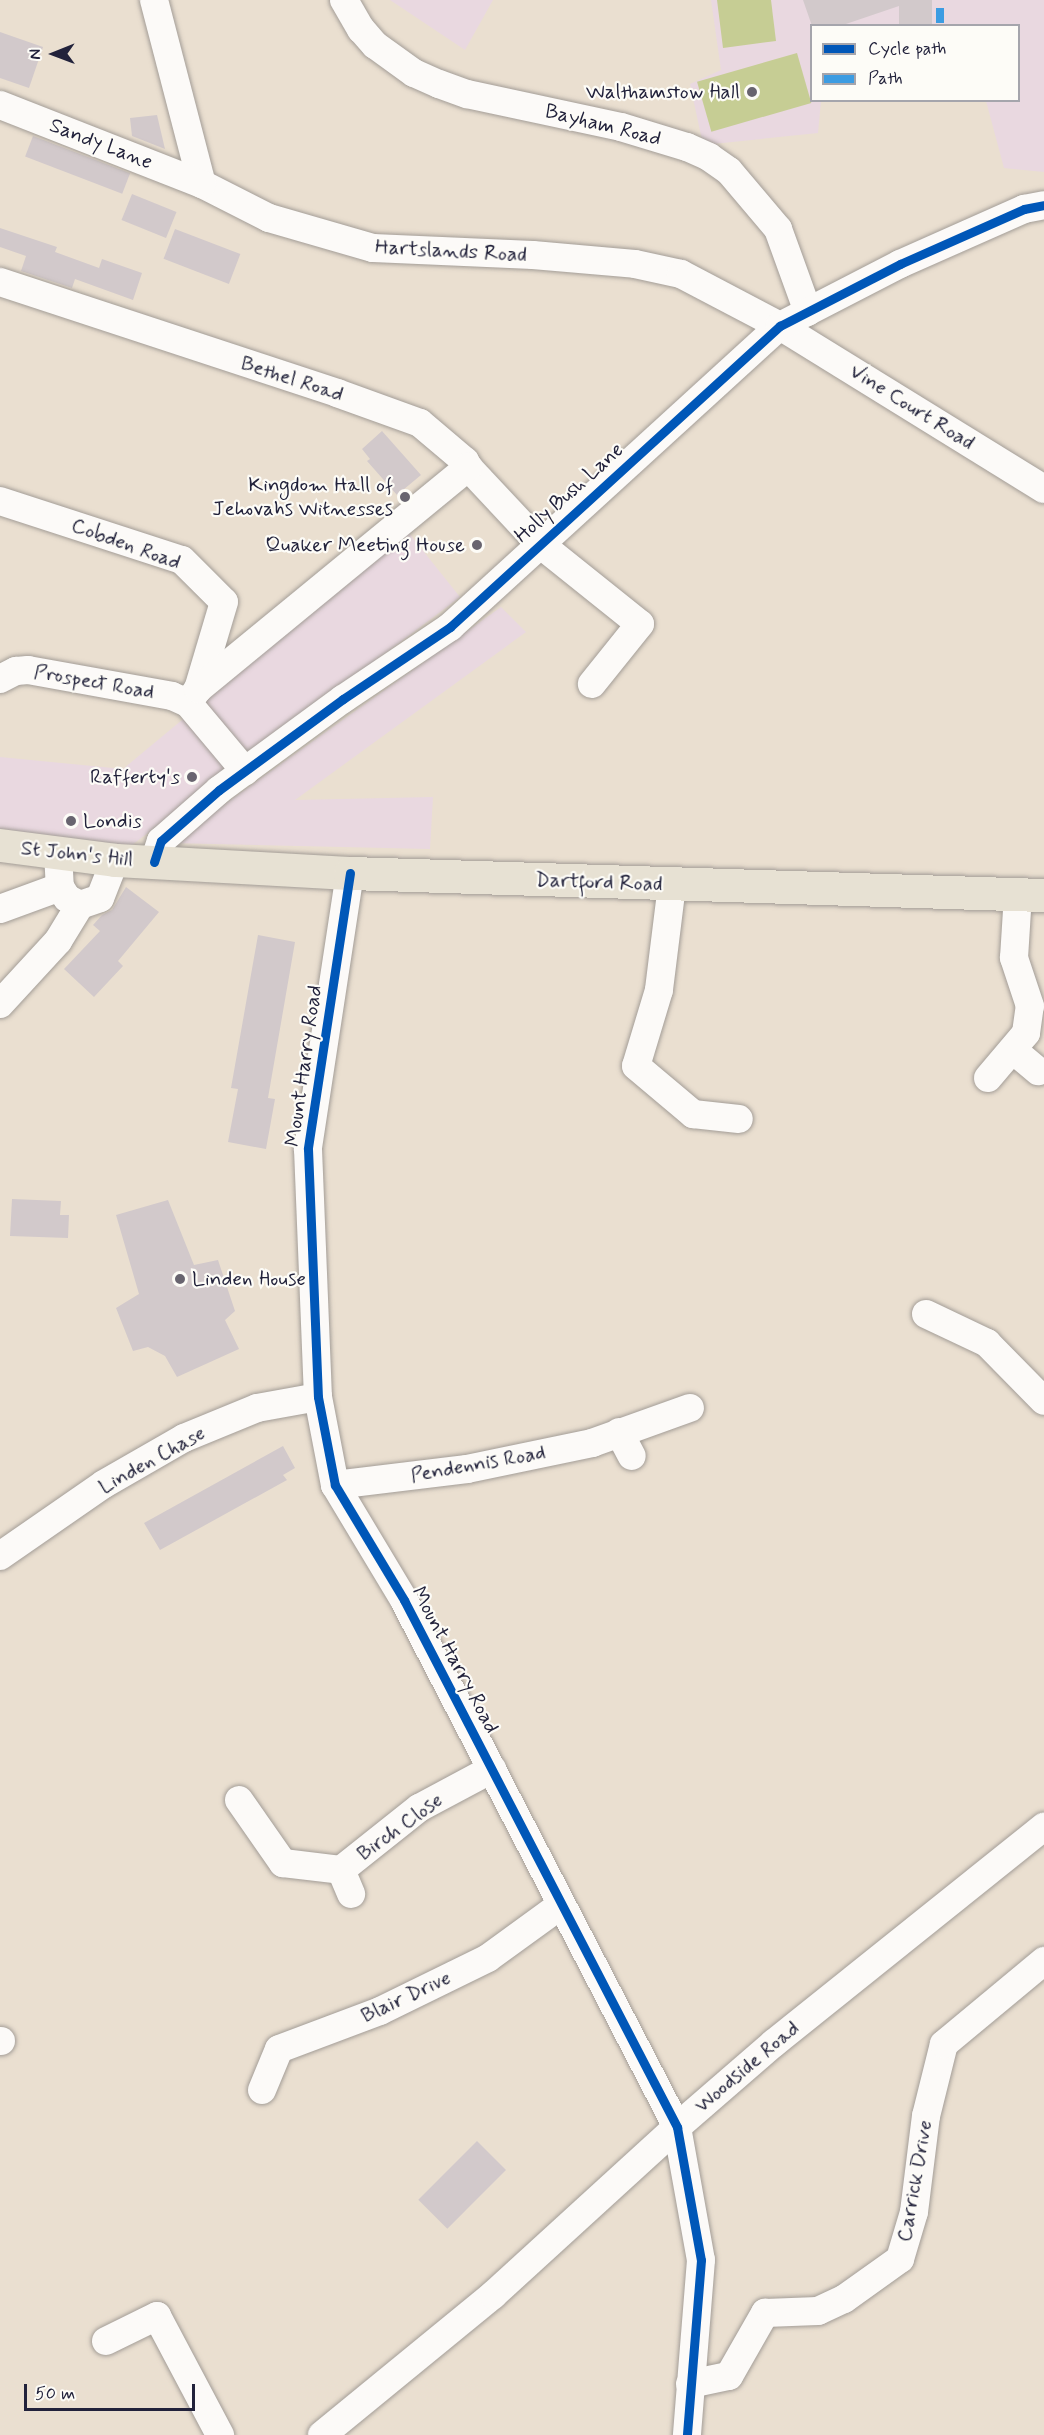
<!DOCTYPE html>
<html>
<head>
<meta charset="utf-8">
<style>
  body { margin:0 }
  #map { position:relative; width:1044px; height:2435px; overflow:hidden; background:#eadfd0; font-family:Mynerve,sans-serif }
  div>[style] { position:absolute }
  .built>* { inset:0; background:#e9d8e0 }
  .green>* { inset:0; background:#c6cd94; transform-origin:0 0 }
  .building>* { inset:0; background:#d2c9cb; transform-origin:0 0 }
  .roads { filter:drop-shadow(0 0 2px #a39d97) drop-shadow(0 0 2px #a39d97) }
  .minor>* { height:28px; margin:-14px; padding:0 14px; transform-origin:14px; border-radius:14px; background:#fcfaf8 }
  .major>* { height:33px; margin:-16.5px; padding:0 16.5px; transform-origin:16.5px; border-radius:16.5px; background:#e7e1d3 }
  .quiet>* { height:8px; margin-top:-4px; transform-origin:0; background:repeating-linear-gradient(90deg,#3c9ce2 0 15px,transparent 0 23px) }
  .cycleway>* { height:9px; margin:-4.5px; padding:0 4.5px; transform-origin:4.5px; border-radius:4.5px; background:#0057b8 }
  .dots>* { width:16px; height:16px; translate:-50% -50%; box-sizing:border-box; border:3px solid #fdfcf7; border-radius:50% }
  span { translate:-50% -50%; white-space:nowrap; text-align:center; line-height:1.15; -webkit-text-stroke:4.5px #fdfcf7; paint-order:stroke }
  .poi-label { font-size:21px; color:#22223b }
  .right { translate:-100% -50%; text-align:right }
  .left { translate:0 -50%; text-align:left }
  .street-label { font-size:21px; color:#22223b }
  .legend { position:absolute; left:810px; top:24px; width:210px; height:78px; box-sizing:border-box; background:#fdfcf7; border:2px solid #a5a5ac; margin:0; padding:8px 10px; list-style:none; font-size:18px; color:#22223b }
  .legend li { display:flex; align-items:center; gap:12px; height:30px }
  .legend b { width:30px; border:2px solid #a5a5ac }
  .north { position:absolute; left:24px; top:24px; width:60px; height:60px; -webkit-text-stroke:4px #fdfcf7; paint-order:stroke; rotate:269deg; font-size:16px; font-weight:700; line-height:24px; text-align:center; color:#22223b }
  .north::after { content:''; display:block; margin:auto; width:21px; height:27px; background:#22223b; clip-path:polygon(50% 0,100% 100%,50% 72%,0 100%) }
  .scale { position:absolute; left:24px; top:2384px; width:171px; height:27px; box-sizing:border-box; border:3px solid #22223b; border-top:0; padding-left:8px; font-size:18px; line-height:21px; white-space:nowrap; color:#22223b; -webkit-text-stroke:4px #fdfcf7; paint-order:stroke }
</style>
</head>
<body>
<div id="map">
  <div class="built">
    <i style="clip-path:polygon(390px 0,493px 0,465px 50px)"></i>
    <i style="clip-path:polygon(711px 0,1044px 0,1044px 172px,1004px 168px,986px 101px,1018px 100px,1018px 26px,812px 26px,812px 100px,821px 101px,818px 133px,703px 145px,690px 84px,721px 70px)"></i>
    <i style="clip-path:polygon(408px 532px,460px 597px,124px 851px,0 830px,0 757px,123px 769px)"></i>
    <i style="clip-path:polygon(501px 607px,526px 632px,295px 800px,433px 797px,430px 849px,170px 843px)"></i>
  </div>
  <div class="green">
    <i style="clip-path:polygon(717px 0,771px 0,776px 41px,723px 48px)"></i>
    <i style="left:797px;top:53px;width:52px;height:104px;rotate:74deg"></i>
  </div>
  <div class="building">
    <i style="clip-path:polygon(803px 0,932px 0,932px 26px,899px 26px,899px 6px,840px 26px,812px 26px)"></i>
    <i style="clip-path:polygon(0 32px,43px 47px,29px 88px,0 78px)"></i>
    <i style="clip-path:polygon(157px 115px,165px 149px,132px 136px,130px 118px)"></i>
    <i style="left:33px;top:136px;width:104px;height:22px;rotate:21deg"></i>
    <i style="left:132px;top:194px;width:48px;height:28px;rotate:22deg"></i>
    <i style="clip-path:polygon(0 228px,57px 247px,55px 252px,99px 268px,102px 259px,142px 273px,133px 300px,75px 279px,72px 288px,21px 271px,26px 256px,0 247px)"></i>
    <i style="left:175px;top:229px;width:70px;height:32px;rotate:21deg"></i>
    <i style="clip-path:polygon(382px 431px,421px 475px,397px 495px,367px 461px,370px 459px,362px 449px)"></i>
    <i style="clip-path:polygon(126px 887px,159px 912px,118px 961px,123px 966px,94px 997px,64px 969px,100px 931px,93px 925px,102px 915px,112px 910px)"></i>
    <i style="clip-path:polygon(258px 935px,295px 942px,268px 1098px,275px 1099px,266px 1149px,228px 1142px,238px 1089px,231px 1088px)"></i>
    <i style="clip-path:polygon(12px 1199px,61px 1201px,60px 1215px,69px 1215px,68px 1238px,10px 1236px)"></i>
    <i style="clip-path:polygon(168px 1200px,194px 1265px,218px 1260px,235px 1311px,225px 1320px,239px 1349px,177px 1377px,165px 1356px,148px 1347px,133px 1351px,116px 1308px,139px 1294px,116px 1215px)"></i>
    <i style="clip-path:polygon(283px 1446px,295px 1468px,283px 1475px,287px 1480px,160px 1550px,144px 1523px)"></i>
    <i style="left:477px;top:2141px;width:41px;height:83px;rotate:45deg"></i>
  </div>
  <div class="roads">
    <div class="minor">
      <i style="left:154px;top:0;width:190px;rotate:75.4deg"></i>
      <i style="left:202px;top:184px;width:75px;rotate:26.9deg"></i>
      <i style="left:269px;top:218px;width:108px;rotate:16.1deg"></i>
      <i style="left:373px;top:248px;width:160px;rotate:2.5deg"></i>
      <i style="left:533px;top:255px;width:102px;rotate:5deg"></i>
      <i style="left:635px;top:264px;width:47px;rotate:12.3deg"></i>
      <i style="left:681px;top:274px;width:112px;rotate:27.7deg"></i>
      <i style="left:780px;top:326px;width:310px;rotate:31.7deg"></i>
      <i style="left:344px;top:0;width:34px;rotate:60deg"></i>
      <i style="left:361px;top:29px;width:21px;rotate:49deg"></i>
      <i style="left:375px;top:45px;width:48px;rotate:35.7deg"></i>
      <i style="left:414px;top:73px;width:27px;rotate:24deg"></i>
      <i style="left:439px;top:84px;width:30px;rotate:20deg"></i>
      <i style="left:467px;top:94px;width:157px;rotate:12.1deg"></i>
      <i style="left:621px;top:127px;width:69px;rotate:16.9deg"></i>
      <i style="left:687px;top:147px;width:24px;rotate:24deg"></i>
      <i style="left:709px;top:157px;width:24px;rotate:35deg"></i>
      <i style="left:729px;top:171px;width:76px;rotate:49.8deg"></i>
      <i style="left:778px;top:229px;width:88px;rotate:70.1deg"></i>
      <i style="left:0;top:105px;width:217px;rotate:21.4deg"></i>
      <i style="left:0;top:282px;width:355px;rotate:18.2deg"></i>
      <i style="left:337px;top:393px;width:88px;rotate:19.9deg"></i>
      <i style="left:420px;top:423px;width:59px;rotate:40.2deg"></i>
      <i style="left:465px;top:461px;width:7px;rotate:63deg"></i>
      <i style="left:468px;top:467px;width:105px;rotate:46.9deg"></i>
      <i style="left:540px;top:544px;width:128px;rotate:38.7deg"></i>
      <i style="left:640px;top:624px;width:77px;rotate:128.7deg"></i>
      <i style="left:0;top:501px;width:191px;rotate:18deg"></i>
      <i style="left:182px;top:560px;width:59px;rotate:45deg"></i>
      <i style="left:224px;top:602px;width:91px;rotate:106.6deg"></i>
      <i style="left:198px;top:689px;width:17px;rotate:126deg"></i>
      <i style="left:188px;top:703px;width:89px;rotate:50deg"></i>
      <i style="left:0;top:679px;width:18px;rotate:-27deg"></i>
      <i style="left:16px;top:671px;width:12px;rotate:-5deg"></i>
      <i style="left:28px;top:670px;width:146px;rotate:10.2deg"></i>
      <i style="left:172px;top:696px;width:17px;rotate:24deg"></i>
      <i style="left:198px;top:689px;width:350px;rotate:-39.4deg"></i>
      <i style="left:58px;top:852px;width:35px;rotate:87deg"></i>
      <i style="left:60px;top:887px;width:13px;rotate:58deg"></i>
      <i style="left:67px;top:898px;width:15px;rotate:28deg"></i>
      <i style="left:80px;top:905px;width:21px;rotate:-19deg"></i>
      <i style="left:100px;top:898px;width:41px;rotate:-68.5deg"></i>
      <i style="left:154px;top:862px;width:22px;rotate:-72deg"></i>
      <i style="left:161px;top:841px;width:77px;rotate:-41.3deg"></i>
      <i style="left:219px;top:790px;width:154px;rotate:-36.3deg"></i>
      <i style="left:343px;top:699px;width:129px;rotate:-33.9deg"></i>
      <i style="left:450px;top:627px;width:447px;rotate:-42.4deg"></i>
      <i style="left:780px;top:326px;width:135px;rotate:-27.3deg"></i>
      <i style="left:900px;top:264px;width:136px;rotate:-23.9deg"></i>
      <i style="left:1024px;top:209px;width:20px;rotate:-11deg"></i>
      <i style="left:350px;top:873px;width:279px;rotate:98.7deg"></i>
      <i style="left:308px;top:1149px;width:248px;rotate:87.7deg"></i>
      <i style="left:318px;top:1397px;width:90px;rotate:79.1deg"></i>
      <i style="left:335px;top:1485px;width:134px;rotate:59deg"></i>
      <i style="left:404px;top:1600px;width:594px;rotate:62.61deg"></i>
      <i style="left:677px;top:2127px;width:135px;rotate:79.8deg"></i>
      <i style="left:701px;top:2260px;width:176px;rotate:94.6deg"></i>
      <i style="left:672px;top:885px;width:106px;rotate:97.1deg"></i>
      <i style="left:659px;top:990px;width:79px;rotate:106.8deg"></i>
      <i style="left:636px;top:1066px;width:75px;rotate:40.1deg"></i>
      <i style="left:693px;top:1114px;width:46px;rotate:6.2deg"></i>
      <i style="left:0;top:909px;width:64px;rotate:-20.1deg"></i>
      <i style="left:0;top:1004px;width:86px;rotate:-47.4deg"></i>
      <i style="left:58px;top:941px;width:42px;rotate:-58.6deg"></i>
      <i style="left:1013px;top:1050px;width:33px;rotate:40deg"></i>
      <i style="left:988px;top:1078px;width:59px;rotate:-49.8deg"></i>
      <i style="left:1026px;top:1033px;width:27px;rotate:-82deg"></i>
      <i style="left:1030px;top:1006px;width:51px;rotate:-108.4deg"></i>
      <i style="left:1014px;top:958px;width:63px;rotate:-86.4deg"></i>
      <i style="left:926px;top:1314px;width:68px;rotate:25.4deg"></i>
      <i style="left:987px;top:1343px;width:81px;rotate:45.5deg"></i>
      <i style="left:619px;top:1432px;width:27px;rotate:62deg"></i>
      <i style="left:335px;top:1485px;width:133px;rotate:-6.9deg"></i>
      <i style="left:467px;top:1469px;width:128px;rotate:-11.7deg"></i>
      <i style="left:592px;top:1443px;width:104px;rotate:-19.7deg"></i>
      <i style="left:0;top:1556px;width:126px;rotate:-34.7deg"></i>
      <i style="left:104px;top:1484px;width:92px;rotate:-29.9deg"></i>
      <i style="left:184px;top:1438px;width:79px;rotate:-22.3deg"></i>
      <i style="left:257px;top:1408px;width:62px;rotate:-10.2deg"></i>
      <i style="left:239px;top:1800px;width:77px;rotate:55.1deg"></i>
      <i style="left:283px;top:1863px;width:58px;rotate:6.9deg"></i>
      <i style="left:341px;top:1870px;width:100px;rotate:-38.5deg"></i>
      <i style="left:419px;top:1808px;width:83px;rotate:-28.1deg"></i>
      <i style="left:341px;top:1870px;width:26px;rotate:67deg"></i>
      <i style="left:0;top:2041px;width:1px"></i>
      <i style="left:262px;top:2090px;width:44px;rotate:-67.5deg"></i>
      <i style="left:279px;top:2049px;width:108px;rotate:-20.6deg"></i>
      <i style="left:380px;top:2011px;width:120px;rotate:-26.1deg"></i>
      <i style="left:488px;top:1958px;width:90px;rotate:-36deg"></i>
      <i style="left:106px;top:2341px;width:57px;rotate:-26.1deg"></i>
      <i style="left:157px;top:2316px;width:135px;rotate:62.1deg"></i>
      <i style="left:690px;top:2384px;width:40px;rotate:-12deg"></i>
      <i style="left:729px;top:2376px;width:73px;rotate:-60.3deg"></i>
      <i style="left:765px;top:2313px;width:53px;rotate:-2.2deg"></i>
      <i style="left:818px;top:2311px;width:29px;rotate:-25deg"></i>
      <i style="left:844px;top:2299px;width:69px;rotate:-35.5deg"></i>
      <i style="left:900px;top:2259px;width:49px;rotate:-73.4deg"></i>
      <i style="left:914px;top:2212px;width:97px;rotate:-82.9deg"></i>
      <i style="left:926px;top:2116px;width:74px;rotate:-76deg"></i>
      <i style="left:944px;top:2044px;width:130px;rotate:-39.7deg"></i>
      <i style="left:322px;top:2435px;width:221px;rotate:-39.3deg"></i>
      <i style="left:493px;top:2295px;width:249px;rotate:-42.4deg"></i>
      <i style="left:677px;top:2127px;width:128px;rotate:-40.9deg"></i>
      <i style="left:774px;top:2043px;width:346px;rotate:-38.7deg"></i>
    </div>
    <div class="major">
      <i style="left:0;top:845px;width:116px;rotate:7.4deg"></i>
      <i style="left:115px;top:860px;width:235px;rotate:3.2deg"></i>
      <i style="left:350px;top:873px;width:694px;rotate:1.82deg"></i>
    </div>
  </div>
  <div class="quiet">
    <i style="left:940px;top:8px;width:18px;rotate:90deg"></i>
  </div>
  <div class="cycleway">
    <i style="left:154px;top:862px;width:22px;rotate:-72deg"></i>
    <i style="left:161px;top:841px;width:77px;rotate:-41.3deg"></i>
    <i style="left:219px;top:790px;width:154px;rotate:-36.3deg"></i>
    <i style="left:343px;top:699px;width:129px;rotate:-33.9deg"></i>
    <i style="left:450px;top:627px;width:447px;rotate:-42.4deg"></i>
    <i style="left:780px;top:326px;width:135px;rotate:-27.3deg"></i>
    <i style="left:900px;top:264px;width:136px;rotate:-23.9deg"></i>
    <i style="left:1024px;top:209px;width:20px;rotate:-11deg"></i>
    <i style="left:350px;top:873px;width:279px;rotate:98.7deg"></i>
    <i style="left:308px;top:1149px;width:248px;rotate:87.7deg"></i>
    <i style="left:318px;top:1397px;width:90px;rotate:79.1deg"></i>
    <i style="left:335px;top:1485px;width:134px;rotate:59deg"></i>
    <i style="left:404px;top:1600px;width:594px;rotate:62.61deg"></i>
    <i style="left:677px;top:2127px;width:135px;rotate:79.8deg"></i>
    <i style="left:701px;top:2260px;width:176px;rotate:94.6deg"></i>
  </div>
  <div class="dots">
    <i style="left:752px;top:92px;background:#68646f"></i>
    <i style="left:405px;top:497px;background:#68646f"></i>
    <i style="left:477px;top:545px;background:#68646f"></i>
    <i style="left:192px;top:777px;background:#68646f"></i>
    <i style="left:71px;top:821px;background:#68646f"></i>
    <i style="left:180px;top:1279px;background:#68646f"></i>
  </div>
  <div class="poi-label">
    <span class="right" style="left:740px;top:92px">Walthamstow Hall</span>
    <span class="right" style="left:393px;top:497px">Kingdom Hall of<br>Jehovahs Witnesses</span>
    <span class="right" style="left:465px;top:545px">Quaker Meeting House</span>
    <span class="right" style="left:180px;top:777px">Rafferty's</span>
    <span class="left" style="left:83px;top:821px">Londis</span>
    <span class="left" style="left:192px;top:1279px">Linden House</span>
  </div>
  <div class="street-label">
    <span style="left:603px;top:125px;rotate:14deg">Bayham Road</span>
    <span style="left:101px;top:144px;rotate:21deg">Sandy Lane</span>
    <span style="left:451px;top:251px;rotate:3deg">Hartslands Road</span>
    <span style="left:292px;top:379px;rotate:18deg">Bethel Road</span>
    <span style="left:912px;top:407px;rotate:32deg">Vine Court Road</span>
    <span style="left:569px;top:493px;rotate:-42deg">Holly Bush Lane</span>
    <span style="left:126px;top:544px;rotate:20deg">Cobden Road</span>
    <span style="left:94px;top:682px;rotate:10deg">Prospect Road</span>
    <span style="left:77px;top:854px;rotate:6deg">St John's Hill</span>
    <span style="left:599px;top:882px;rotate:2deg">Dartford Road</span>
    <span style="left:304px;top:1066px;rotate:-82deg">Mount Harry Road</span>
    <span style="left:152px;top:1460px;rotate:-29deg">Linden Chase</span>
    <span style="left:478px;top:1464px;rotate:-10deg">Pendennis Road</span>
    <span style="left:455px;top:1660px;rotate:62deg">Mount Harry Road</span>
    <span style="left:400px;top:1827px;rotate:-36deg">Birch Close</span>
    <span style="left:406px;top:1997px;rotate:-25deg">Blair Drive</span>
    <span style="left:747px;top:2067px;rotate:-40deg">Woodside Road</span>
    <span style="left:915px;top:2181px;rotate:-80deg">Carrick Drive</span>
  </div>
  <ul class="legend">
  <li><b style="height:8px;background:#0057b8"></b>Cycle path</li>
  <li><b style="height:8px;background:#3c9ce2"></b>Path</li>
  </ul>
  <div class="north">N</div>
  <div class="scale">50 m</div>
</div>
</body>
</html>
